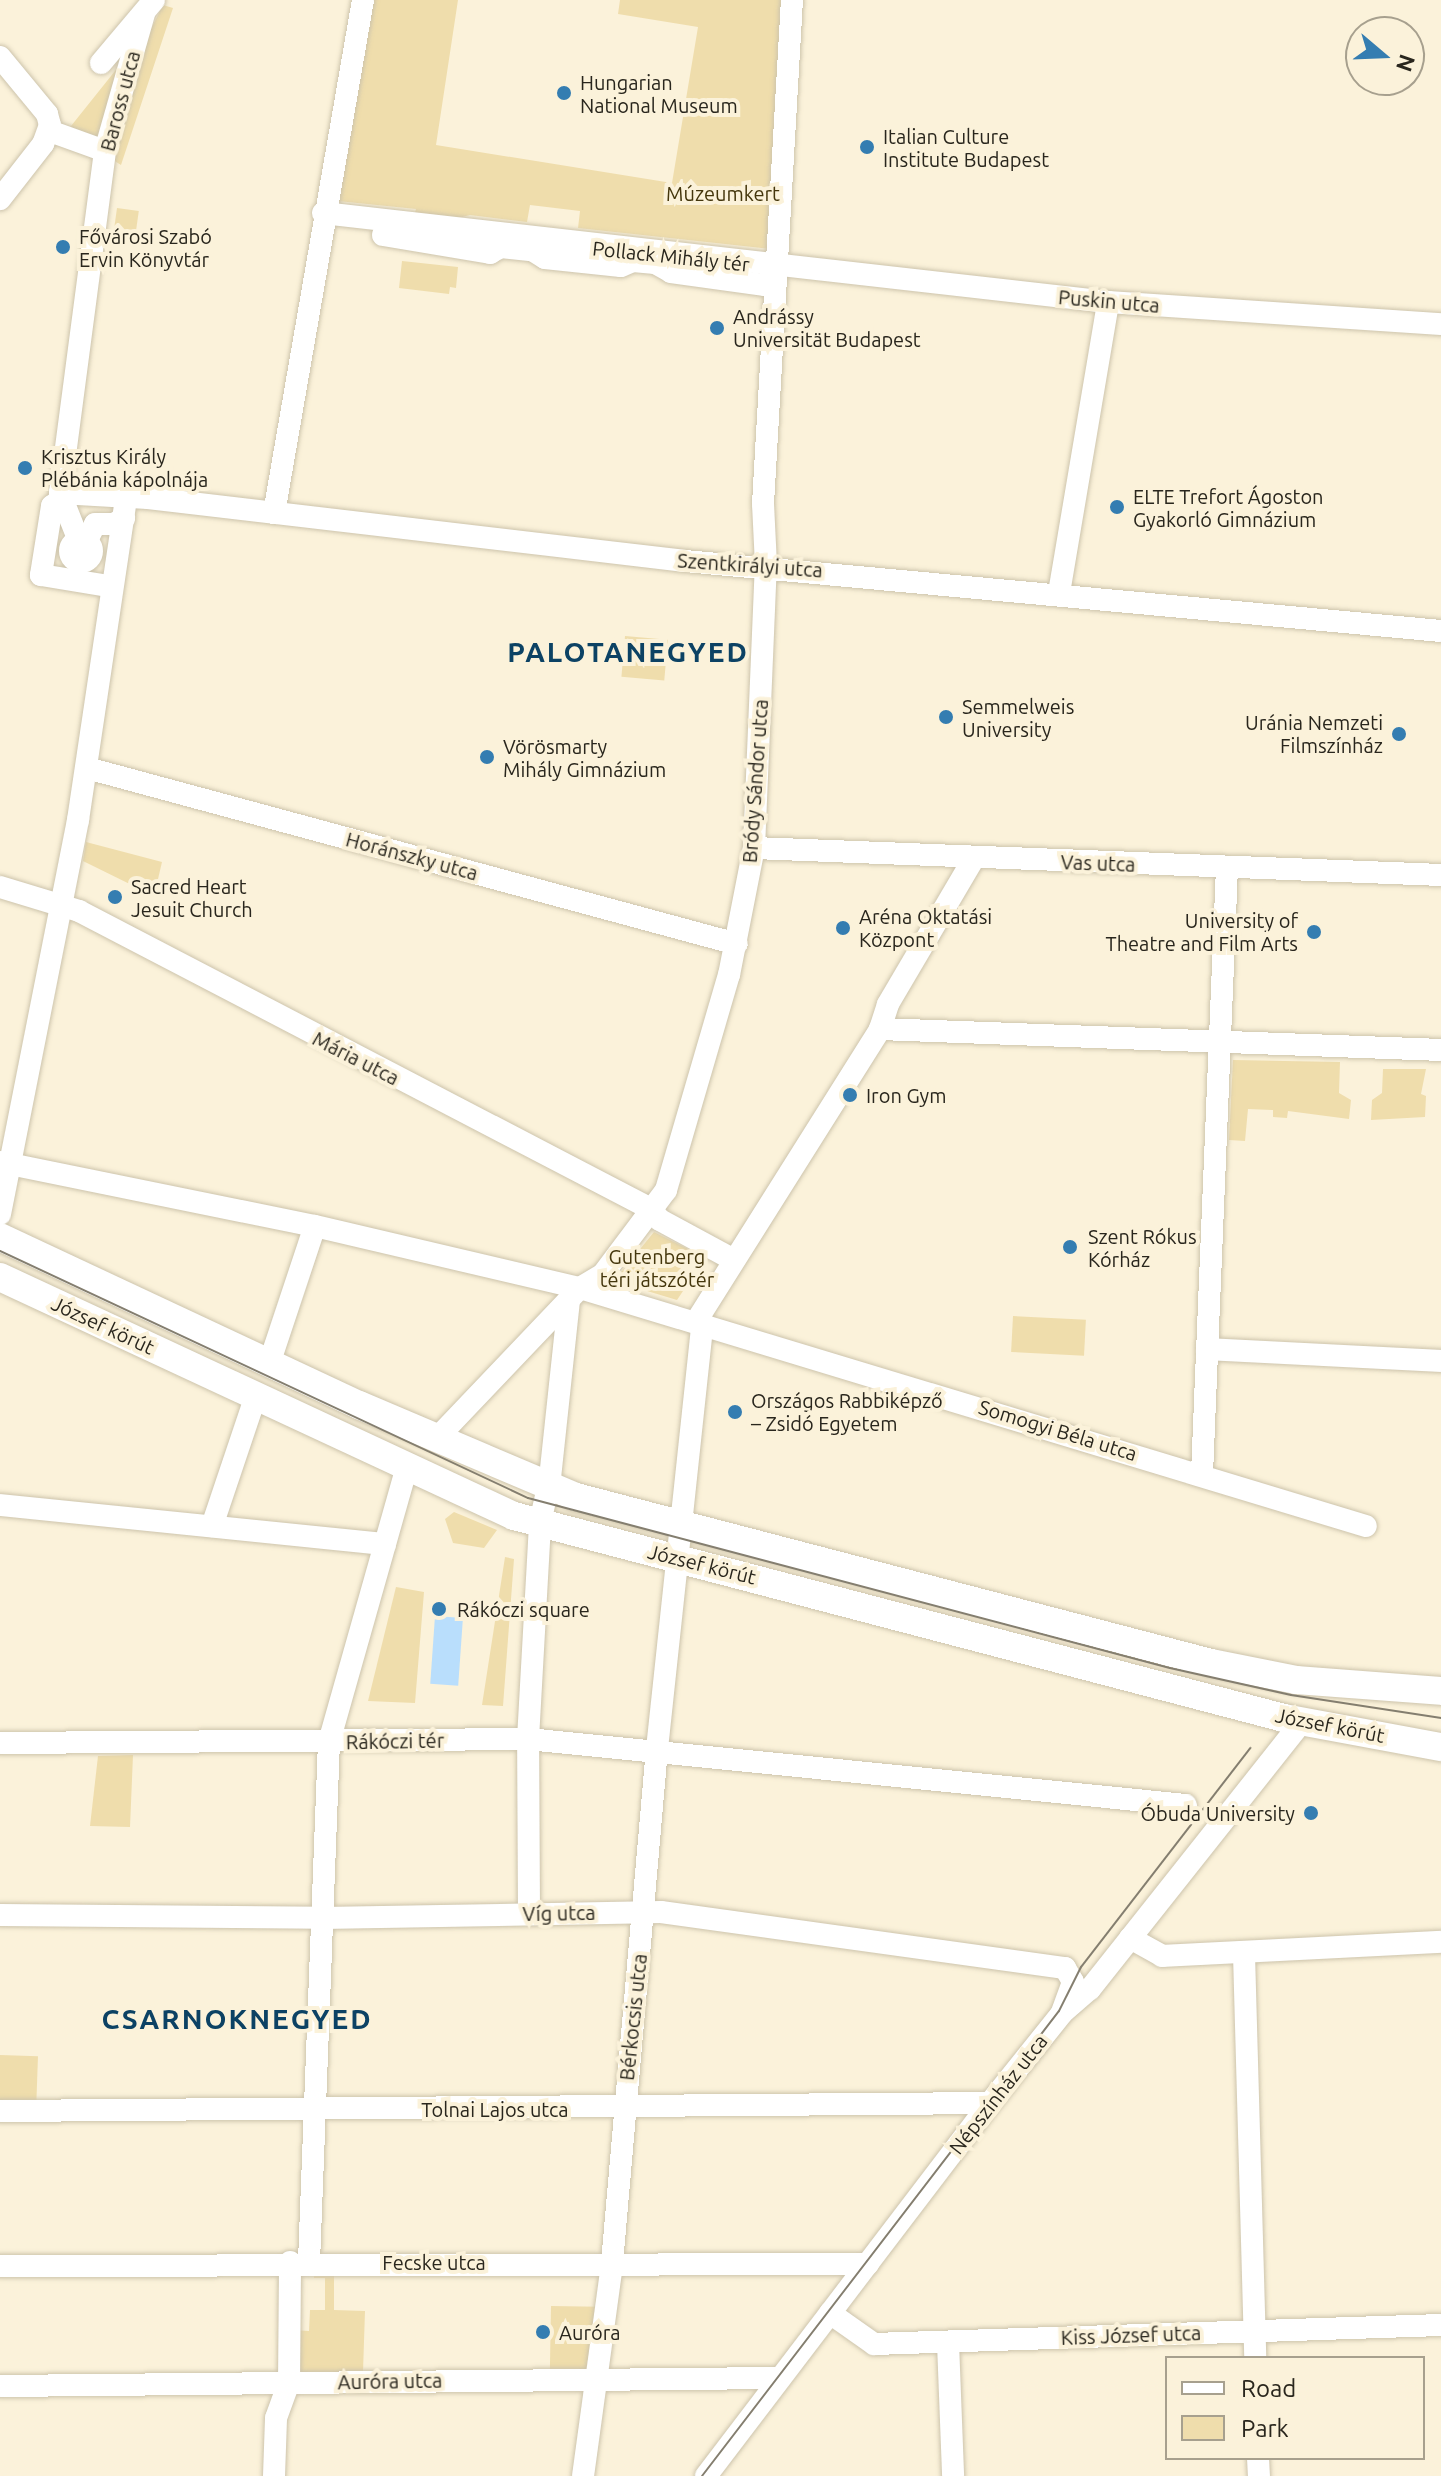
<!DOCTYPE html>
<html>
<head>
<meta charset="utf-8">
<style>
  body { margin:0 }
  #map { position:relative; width:1441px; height:2476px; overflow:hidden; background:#fbf2da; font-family:Ubuntu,sans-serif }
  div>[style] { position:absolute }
  .green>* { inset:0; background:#efddac; transform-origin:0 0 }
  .water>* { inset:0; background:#b9defc; transform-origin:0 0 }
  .roads { filter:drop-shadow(0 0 2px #cdc4ac) drop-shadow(0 0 2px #cdc4ac) }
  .minor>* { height:22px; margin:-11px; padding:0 11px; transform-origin:11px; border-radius:11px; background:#fff }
  .minor>.ring { margin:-11px; padding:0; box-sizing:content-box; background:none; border:22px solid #fff; border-radius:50% }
  .major>* { height:28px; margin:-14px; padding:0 14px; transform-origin:14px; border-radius:14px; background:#fff }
  .tram>* { height:2px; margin:-1px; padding:0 1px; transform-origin:1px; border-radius:1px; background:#847e6f }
  .dots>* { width:22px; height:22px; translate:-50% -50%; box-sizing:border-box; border:4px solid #fbf2da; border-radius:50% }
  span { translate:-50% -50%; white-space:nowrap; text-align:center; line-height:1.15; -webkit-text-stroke:8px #fbf2da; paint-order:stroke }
  .poi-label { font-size:20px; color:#29261d }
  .left { translate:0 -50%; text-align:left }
  .right { translate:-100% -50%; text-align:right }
  .street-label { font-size:20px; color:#29261d }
  .park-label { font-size:20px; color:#44360c }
  .district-label { font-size:28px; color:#0c4264; font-weight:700; letter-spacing:2px }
  .legend { position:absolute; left:1165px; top:2356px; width:260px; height:104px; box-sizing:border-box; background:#fbf2da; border:2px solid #a7a08e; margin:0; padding:10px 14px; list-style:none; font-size:24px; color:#29261d }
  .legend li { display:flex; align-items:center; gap:16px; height:40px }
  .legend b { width:40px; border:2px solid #a7a08e }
  .north { position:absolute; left:1345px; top:16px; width:80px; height:80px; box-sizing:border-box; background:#fbf2da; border:2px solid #a7a08e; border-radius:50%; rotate:109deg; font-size:22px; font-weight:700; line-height:32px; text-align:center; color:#29261d }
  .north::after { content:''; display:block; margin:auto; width:28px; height:36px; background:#347db1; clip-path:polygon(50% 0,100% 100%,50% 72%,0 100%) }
</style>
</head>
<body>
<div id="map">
  <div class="green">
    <i style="clip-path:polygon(373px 0,458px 0,436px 145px,672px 183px,698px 27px,618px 14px,620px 0,785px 0,771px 249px,578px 228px,580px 211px,530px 205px,527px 222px,470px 215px,447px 221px,414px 216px,416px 209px,338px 201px)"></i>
    <i style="clip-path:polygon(163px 5px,173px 8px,121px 165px,67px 131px,127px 56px,137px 57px)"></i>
    <i style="left:117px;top:208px;width:22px;height:33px;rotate:8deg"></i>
    <i style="clip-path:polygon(402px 261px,458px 267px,456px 288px,450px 287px,449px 294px,399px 288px)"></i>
    <i style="left:625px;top:636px;width:43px;height:41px;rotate:5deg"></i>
    <i style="clip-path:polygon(86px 842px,162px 862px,154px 896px,83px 861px)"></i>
    <i style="clip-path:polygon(1233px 1060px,1340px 1062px,1339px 1093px,1351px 1100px,1349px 1119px,1288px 1111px,1287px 1118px,1273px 1117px,1273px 1110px,1248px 1109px,1245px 1141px,1229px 1140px)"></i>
    <i style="clip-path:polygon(1383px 1069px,1426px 1069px,1421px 1094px,1426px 1096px,1425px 1117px,1371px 1120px,1372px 1100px,1382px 1093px)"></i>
    <i style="clip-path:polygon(654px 1232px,694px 1252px,680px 1277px,689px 1282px,677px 1300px,614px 1281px)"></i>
    <i style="left:1013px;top:1316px;width:73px;height:36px;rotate:3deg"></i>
    <i style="clip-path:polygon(454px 1512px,497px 1530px,484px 1548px,453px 1543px,445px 1519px)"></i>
    <i style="clip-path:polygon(505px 1557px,514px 1559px,503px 1706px,482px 1705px)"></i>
    <i style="clip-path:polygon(396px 1587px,424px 1592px,415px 1703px,368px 1701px)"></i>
    <i style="clip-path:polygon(133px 1755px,130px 1827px,90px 1826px,98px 1756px)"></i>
    <i style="left:0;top:2055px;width:38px;height:56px;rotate:2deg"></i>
    <i style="clip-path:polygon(314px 2271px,334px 2271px,334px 2310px,365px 2311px,363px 2372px,292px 2372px,293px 2330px,309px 2331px,310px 2310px,325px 2310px,325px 2278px,314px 2278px)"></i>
    <i style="left:551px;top:2306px;width:49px;height:63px;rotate:1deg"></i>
  </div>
  <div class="water">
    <i style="left:435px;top:1616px;width:28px;height:68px;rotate:4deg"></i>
  </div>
  <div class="roads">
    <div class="minor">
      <i style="left:0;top:57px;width:74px;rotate:50.5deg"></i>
      <i style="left:47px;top:114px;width:11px;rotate:75deg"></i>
      <i style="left:50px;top:125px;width:20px;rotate:110deg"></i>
      <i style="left:43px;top:144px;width:70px;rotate:128deg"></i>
      <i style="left:101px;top:63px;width:82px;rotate:-49.9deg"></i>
      <i style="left:58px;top:134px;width:50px;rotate:19.9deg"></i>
      <i style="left:323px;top:213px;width:790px;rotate:6.47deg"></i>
      <i style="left:1108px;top:302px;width:334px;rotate:3.8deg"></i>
      <i style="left:383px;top:235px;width:109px;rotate:9.5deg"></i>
      <i style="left:490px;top:253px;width:13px;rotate:-29deg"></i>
      <i style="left:501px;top:247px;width:31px;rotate:6deg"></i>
      <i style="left:532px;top:250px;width:15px;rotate:32deg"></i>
      <i style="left:545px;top:258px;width:76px;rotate:6deg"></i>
      <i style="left:621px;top:266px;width:13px;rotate:-23deg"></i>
      <i style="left:633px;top:261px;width:22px;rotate:5deg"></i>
      <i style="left:655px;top:263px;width:18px;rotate:29deg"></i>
      <i style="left:671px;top:272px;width:95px;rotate:7.9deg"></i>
      <i style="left:765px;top:285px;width:22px;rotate:-54deg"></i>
      <i style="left:60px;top:493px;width:88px;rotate:3.3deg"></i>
      <i style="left:148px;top:498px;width:541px;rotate:6.69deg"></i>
      <i style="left:685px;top:561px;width:759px;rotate:5.29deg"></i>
      <i style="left:62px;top:499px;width:12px;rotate:145deg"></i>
      <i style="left:52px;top:506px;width:70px;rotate:99.1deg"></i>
      <i style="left:41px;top:575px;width:69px;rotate:9.2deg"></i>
      <i style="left:274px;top:513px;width:521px;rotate:-80.16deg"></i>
      <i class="ring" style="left:70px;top:540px;width:0;height:0"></i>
      <i style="left:79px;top:541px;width:52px;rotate:-111.6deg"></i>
      <i style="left:60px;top:493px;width:345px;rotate:-82.5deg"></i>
      <i style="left:105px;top:151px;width:142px;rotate:-74.1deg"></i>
      <i style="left:86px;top:542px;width:20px;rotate:-63deg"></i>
      <i style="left:95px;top:524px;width:19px"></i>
      <i style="left:114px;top:524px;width:12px;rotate:-31deg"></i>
      <i style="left:1059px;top:593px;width:295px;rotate:-80.4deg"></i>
      <i style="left:87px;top:768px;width:673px;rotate:15.15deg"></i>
      <i style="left:754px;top:848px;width:688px;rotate:2.25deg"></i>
      <i style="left:0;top:887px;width:83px;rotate:16.9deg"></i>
      <i style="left:79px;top:911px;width:645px;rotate:27.52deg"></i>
      <i style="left:651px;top:1209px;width:14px;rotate:51deg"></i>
      <i style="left:660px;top:1220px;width:82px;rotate:28.4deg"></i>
      <i style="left:880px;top:1029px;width:561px;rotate:2.14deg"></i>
      <i style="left:0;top:1162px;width:321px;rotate:11.5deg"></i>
      <i style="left:315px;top:1226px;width:272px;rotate:13.2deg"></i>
      <i style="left:580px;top:1288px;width:821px;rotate:16.85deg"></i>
      <i style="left:0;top:1214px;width:402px;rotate:-78.8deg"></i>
      <i style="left:78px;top:820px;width:325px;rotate:-81.5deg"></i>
      <i style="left:697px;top:1320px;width:344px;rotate:-57.8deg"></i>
      <i style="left:880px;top:1029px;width:26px;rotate:-72deg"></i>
      <i style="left:888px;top:1004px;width:169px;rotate:-59.5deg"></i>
      <i style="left:1207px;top:1349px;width:234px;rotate:2.9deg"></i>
      <i style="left:269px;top:1364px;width:145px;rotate:-71.6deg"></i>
      <i style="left:439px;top:1436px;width:204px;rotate:-46.4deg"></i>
      <i style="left:580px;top:1288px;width:27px;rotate:-31deg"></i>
      <i style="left:603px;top:1274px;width:105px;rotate:-53.1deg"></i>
      <i style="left:666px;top:1190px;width:224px;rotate:-73.7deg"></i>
      <i style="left:729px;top:975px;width:129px;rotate:-78.9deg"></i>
      <i style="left:754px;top:848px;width:283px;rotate:-87.6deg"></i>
      <i style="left:766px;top:565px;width:61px;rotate:-92.8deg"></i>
      <i style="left:763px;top:504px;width:505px;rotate:-86.71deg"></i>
      <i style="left:1202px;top:1474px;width:607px;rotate:-87.64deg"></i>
      <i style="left:0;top:1505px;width:387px;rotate:5.8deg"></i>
      <i style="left:212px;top:1526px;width:138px;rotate:-71.4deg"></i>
      <i style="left:0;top:1743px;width:528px;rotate:-0.43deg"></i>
      <i style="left:528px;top:1739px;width:661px;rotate:5.73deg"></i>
      <i style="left:529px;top:1913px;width:174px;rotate:-90.3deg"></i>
      <i style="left:528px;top:1739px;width:216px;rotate:-86.8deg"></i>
      <i style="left:540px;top:1523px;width:46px;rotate:-77.5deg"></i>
      <i style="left:550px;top:1478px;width:179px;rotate:-83.9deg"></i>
      <i style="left:0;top:1915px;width:322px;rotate:0.5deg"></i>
      <i style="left:322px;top:1918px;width:339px;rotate:-1deg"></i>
      <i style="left:661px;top:1912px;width:408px;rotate:7.9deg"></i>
      <i style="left:1065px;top:1968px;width:16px;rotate:60deg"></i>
      <i style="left:1073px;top:1982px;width:33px;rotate:110deg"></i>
      <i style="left:1130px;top:1938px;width:37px;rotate:29deg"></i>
      <i style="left:1162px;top:1956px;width:279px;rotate:-2.9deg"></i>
      <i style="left:1244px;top:1954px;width:404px;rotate:88.4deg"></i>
      <i style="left:0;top:2111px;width:990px;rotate:-0.46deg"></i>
      <i style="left:309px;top:2262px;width:520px;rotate:-87.8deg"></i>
      <i style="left:329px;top:1742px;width:284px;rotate:-74.2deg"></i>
      <i style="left:0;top:2266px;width:868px;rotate:-0.13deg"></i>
      <i style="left:830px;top:2313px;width:54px;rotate:35.2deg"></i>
      <i style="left:874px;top:2344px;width:567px;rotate:-1.92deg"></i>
      <i style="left:948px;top:2343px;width:133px;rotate:87.8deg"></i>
      <i style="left:0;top:2386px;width:780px;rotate:-0.59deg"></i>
      <i style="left:1258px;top:2458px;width:18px;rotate:87deg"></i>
      <i style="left:274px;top:2476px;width:58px;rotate:-88deg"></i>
      <i style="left:276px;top:2418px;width:37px;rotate:-70deg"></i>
      <i style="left:289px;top:2383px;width:121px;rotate:-89.5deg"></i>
      <i style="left:583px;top:2476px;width:215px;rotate:-82.2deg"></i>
      <i style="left:612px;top:2263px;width:516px;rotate:-85deg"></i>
      <i style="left:657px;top:1749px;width:429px;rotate:-83.9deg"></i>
      <i style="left:706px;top:2476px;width:469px;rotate:-52.7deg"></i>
      <i style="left:990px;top:2103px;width:115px;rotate:-51.3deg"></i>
      <i style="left:1062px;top:2013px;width:37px;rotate:-41deg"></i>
      <i style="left:1090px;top:1989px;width:341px;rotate:-51.6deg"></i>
    </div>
    <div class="major">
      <i style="left:0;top:1237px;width:396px;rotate:25.1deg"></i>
      <i style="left:359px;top:1405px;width:236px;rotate:23deg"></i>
      <i style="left:576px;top:1497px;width:656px;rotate:14.65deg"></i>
      <i style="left:1211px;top:1663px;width:87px;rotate:11.3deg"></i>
      <i style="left:1296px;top:1680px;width:145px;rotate:4.3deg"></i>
      <i style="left:0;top:1277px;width:567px;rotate:24.94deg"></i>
      <i style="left:514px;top:1516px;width:796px;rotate:14.7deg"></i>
      <i style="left:1284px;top:1718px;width:160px;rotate:10.5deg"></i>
    </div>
  </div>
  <div class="tram">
    <i style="left:0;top:1251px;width:583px;rotate:25.07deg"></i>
    <i style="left:528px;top:1498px;width:664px;rotate:14.83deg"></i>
    <i style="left:1170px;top:1668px;width:124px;rotate:12.6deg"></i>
    <i style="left:1291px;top:1695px;width:152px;rotate:8.7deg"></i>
    <i style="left:702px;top:2476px;width:586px;rotate:-52.49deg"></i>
    <i style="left:1059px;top:2011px;width:49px;rotate:-63.4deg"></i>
    <i style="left:1081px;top:1967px;width:277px;rotate:-52.3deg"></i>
  </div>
  <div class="dots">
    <i style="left:564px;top:93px;background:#347db1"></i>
    <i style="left:867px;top:147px;background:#347db1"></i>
    <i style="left:63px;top:247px;background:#347db1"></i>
    <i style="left:717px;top:328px;background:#347db1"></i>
    <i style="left:25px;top:468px;background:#347db1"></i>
    <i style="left:1117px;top:507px;background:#347db1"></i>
    <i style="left:946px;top:717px;background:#347db1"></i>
    <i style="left:1399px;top:734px;background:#347db1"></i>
    <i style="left:487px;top:757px;background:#347db1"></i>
    <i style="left:115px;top:897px;background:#347db1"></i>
    <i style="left:843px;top:928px;background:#347db1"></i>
    <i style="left:1314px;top:932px;background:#347db1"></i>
    <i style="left:850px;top:1095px;background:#347db1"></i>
    <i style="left:1070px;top:1247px;background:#347db1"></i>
    <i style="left:735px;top:1412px;background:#347db1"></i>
    <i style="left:439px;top:1609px;background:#347db1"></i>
    <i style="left:1311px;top:1813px;background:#347db1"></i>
    <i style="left:543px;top:2332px;background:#347db1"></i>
  </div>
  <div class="poi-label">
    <span class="left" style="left:580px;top:94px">Hungarian<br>National Museum</span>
    <span class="left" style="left:883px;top:148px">Italian Culture<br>Institute Budapest</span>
    <span class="left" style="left:79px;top:248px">Fővárosi Szabó<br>Ervin Könyvtár</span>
    <span class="left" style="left:733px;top:328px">Andrássy<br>Universität Budapest</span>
    <span class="left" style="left:41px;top:468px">Krisztus Király<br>Plébánia kápolnája</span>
    <span class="left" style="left:1133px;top:508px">ELTE Trefort Ágoston<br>Gyakorló Gimnázium</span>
    <span class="left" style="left:962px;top:718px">Semmelweis<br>University</span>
    <span class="right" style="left:1383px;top:734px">Uránia Nemzeti<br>Filmszínház</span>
    <span class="left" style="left:503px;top:758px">Vörösmarty<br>Mihály Gimnázium</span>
    <span class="left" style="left:131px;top:898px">Sacred Heart<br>Jesuit Church</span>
    <span class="left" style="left:859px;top:928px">Aréna Oktatási<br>Központ</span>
    <span class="right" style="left:1298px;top:932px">University of<br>Theatre and Film Arts</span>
    <span class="left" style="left:866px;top:1095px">Iron Gym</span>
    <span class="left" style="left:1088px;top:1248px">Szent Rókus<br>Kórház</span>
    <span class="left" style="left:751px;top:1412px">Országos Rabbiképző<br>– Zsidó Egyetem</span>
    <span class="left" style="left:457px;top:1609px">Rákóczi square</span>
    <span class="right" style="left:1295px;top:1813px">Óbuda University</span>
    <span class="left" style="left:559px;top:2332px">Auróra</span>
  </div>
  <div class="street-label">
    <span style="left:120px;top:101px;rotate:-75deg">Baross utca</span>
    <span style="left:671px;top:256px;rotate:6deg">Pollack Mihály tér</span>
    <span style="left:1109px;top:301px;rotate:5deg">Puskin utca</span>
    <span style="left:750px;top:565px;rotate:4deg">Szentkirályi utca</span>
    <span style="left:755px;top:781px;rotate:-86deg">Bródy Sándor utca</span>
    <span style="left:412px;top:856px;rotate:15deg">Horánszky utca</span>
    <span style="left:1098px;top:863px;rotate:2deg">Vas utca</span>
    <span style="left:356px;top:1058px;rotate:27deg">Mária utca</span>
    <span style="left:103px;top:1325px;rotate:25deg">József körút</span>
    <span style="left:1058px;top:1430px;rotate:17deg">Somogyi Béla utca</span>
    <span style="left:702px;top:1564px;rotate:14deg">József körút</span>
    <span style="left:1330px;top:1725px;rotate:11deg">József körút</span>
    <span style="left:395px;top:1741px;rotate:-1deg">Rákóczi tér</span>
    <span style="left:559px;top:1913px;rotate:-1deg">Víg utca</span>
    <span style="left:633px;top:2017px;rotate:-84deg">Bérkocsis utca</span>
    <span style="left:998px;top:2094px;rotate:-52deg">Népszínház utca</span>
    <span style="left:495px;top:2109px">Tolnai Lajos utca</span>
    <span style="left:434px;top:2262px">Fecske utca</span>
    <span style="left:1131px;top:2335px;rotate:-2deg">Kiss József utca</span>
    <span style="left:390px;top:2381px;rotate:-1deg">Auróra utca</span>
  </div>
  <div class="park-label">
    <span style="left:723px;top:193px">Múzeumkert</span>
    <span style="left:657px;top:1268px">Gutenberg<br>téri játszótér</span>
  </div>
  <div class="district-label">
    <span style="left:628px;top:652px">PALOTANEGYED</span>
    <span style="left:237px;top:2019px">CSARNOKNEGYED</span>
  </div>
  <ul class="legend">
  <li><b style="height:10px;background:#fff"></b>Road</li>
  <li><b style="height:22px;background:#efddac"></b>Park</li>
  </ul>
  <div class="north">N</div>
</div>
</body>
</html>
